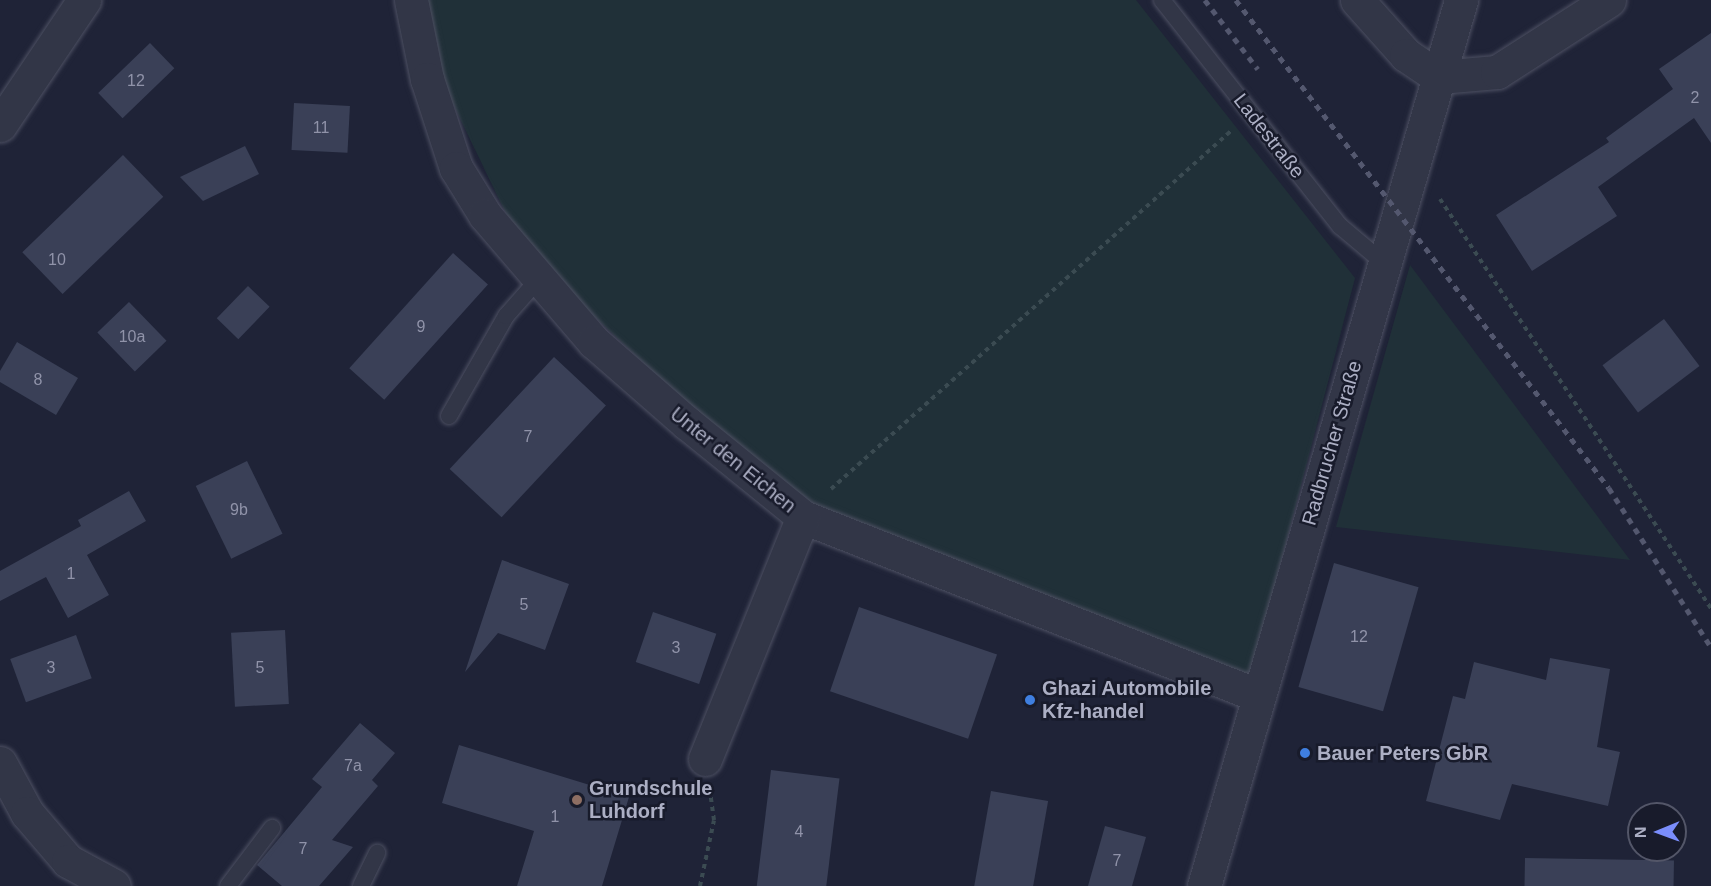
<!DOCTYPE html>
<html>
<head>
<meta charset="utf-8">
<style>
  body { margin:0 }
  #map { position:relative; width:1711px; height:886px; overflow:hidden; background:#1f2337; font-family:Helvetica,sans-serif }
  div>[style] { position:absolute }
  .green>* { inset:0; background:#203038 }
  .building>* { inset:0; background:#3a4057; transform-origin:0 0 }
  .path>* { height:4px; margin-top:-2px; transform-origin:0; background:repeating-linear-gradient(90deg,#3b4b52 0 4.5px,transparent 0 9px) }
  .roads { filter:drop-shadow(0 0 2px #4d5062) drop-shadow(0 0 2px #4d5062) }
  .service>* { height:16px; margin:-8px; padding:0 8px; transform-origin:8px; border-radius:8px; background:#323647 }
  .minor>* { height:33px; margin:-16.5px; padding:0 16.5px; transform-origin:16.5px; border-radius:16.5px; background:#323647 }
  .tertiary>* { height:33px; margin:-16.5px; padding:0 16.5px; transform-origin:16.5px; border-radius:16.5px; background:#323647 }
  .rail>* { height:4.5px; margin-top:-2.25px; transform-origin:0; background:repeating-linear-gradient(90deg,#54586f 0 6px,transparent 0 12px) }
  .dots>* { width:16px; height:16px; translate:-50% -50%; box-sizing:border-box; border:3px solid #181b2b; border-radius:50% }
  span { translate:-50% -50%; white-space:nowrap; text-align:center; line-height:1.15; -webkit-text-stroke:5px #181b2b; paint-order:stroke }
  .number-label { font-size:16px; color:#9093a9 }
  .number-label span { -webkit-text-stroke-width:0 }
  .street-label { font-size:20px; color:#acafc4 }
  .poi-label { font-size:20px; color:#acafc4; font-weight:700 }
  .left { translate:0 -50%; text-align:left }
  .north { position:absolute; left:1627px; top:802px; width:60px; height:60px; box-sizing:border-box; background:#181b2b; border:2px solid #535668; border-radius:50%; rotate:269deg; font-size:16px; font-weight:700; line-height:24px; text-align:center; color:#acafc4 }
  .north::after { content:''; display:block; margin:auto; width:21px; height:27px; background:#7a8dfb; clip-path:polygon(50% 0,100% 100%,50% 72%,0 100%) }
</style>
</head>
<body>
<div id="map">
  <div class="green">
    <i style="clip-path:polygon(426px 0,1136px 0,1355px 278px,1250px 682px,817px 512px,694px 411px,523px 249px,439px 75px)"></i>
    <i style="clip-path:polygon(1410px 265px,1630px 560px,1336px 527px)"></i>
  </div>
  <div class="building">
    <i style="clip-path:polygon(1711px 33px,1711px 143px,1694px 118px,1598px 187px,1617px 216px,1532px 271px,1496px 215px,1609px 142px,1606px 138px,1673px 89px,1659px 69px)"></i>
    <i style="left:150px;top:43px;width:35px;height:72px;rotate:46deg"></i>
    <i style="left:294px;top:103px;width:56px;height:47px;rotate:3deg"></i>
    <i style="clip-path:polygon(245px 146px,259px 174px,203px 201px,180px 177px)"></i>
    <i style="left:123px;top:155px;width:58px;height:140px;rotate:46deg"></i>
    <i style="left:453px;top:253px;width:47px;height:155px;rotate:42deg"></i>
    <i style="left:248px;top:286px;width:30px;height:45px;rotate:44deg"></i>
    <i style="left:129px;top:302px;width:54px;height:44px;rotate:46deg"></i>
    <i style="left:1664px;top:319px;width:59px;height:77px;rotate:53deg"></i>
    <i style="clip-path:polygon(17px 342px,78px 378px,56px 415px,0 382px,0 371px)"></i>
    <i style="left:554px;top:357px;width:71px;height:153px;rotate:43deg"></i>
    <i style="left:247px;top:461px;width:81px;height:57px;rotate:64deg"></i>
    <i style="clip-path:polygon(129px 491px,146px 521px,87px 555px,109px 595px,68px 618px,46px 577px,0 601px,0 571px,81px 526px,78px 520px)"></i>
    <i style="clip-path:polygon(502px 560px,569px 584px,545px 650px,498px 633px,465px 672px)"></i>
    <i style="left:1334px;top:563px;width:88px;height:129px;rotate:16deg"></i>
    <i style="left:859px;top:607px;width:146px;height:89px;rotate:19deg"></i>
    <i style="left:653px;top:612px;width:67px;height:53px;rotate:19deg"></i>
    <i style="left:285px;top:630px;width:74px;height:54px;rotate:87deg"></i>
    <i style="left:76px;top:635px;width:46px;height:70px;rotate:70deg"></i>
    <i style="clip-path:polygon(1550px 658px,1610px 669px,1597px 747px,1620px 752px,1608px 806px,1512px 784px,1500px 820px,1426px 801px,1453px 696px,1465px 699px,1474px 662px,1546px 680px)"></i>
    <i style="clip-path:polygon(360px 723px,395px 753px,372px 780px,378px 786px,332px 840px,353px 847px,319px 886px,282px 886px,257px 865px,322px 787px,312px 779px)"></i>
    <i style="clip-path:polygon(459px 745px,629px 797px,602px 886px,517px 886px,534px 831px,442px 803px)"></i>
    <i style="left:771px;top:770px;width:69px;height:117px;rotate:7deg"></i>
    <i style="left:991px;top:791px;width:58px;height:97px;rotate:10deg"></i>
    <i style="clip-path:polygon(1105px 826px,1146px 837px,1132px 886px,1088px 886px)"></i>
    <i style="left:1525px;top:858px;width:149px;height:28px;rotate:1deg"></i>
  </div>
  <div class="path">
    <i style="left:1440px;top:199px;width:491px;rotate:56.5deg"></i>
    <i style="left:831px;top:489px;width:538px;rotate:-41.84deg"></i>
    <i style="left:700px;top:886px;width:67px;rotate:-78deg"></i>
    <i style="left:714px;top:820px;width:27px;rotate:-98deg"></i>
  </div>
  <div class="roads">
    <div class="service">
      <i style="left:1162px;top:0;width:288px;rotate:51.8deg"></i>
      <i style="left:1340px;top:226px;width:57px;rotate:40.1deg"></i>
      <i style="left:449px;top:416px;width:115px;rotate:-60.3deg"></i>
      <i style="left:506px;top:316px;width:47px;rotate:-48.5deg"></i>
      <i style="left:228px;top:886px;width:73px;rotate:-52.8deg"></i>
      <i style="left:361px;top:886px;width:37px;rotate:-64deg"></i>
    </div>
    <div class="minor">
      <i style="left:411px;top:0;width:81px;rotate:78.6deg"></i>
      <i style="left:427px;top:79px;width:94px;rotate:72deg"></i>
      <i style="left:456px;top:168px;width:55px;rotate:58.3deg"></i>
      <i style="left:485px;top:215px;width:167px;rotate:49.4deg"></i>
      <i style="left:594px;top:342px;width:123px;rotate:41.1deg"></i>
      <i style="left:687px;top:423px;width:149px;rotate:39deg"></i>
      <i style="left:803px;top:517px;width:490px;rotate:21.4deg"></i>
      <i style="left:1357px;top:0;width:74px;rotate:48.3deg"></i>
      <i style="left:1406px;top:55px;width:40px;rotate:34deg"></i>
      <i style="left:1439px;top:77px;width:58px;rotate:-4.9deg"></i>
      <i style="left:1497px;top:72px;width:133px;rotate:-32.7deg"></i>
      <i style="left:0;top:125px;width:151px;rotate:-56.1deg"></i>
      <i style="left:705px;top:759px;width:261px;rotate:-68deg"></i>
      <i style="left:0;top:763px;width:57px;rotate:61.6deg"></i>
      <i style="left:27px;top:813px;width:63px;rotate:49.5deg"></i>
      <i style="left:68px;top:861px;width:52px;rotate:28.5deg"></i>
    </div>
    <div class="tertiary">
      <i style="left:1204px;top:886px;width:923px;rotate:-73.82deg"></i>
    </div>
  </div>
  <div class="rail">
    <i style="left:1205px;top:0;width:87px;rotate:52.5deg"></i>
    <i style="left:1236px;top:0;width:614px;rotate:52.61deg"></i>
    <i style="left:1609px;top:488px;width:189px;rotate:57.3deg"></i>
  </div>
  <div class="dots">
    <i style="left:1030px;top:700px;background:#3f7fe0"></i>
    <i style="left:1305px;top:753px;background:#3f7fe0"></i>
    <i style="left:577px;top:800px;background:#8d6e63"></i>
  </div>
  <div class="number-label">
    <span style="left:136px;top:81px">12</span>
    <span style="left:1695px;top:98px">2</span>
    <span style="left:321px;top:128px">11</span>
    <span style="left:57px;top:260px">10</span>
    <span style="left:421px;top:327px">9</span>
    <span style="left:132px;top:337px">10a</span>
    <span style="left:38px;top:380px">8</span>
    <span style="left:528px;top:437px">7</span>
    <span style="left:239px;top:510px">9b</span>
    <span style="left:71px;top:574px">1</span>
    <span style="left:524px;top:605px">5</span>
    <span style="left:1359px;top:637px">12</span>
    <span style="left:676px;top:648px">3</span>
    <span style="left:51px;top:668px">3</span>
    <span style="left:260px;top:668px">5</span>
    <span style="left:353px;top:766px">7a</span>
    <span style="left:555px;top:817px">1</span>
    <span style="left:799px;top:832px">4</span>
    <span style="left:303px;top:849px">7</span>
    <span style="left:1117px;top:861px">7</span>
  </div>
  <div class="street-label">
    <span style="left:1269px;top:136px;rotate:52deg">Ladestraße</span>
    <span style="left:1332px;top:443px;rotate:-74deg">Radbrucher Straße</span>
    <span style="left:733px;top:460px;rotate:39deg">Unter den Eichen</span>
  </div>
  <div class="poi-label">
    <span class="left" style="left:1042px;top:700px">Ghazi Automobile<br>Kfz-handel</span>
    <span class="left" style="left:1317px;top:753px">Bauer Peters GbR</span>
    <span class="left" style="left:589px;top:800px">Grundschule<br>Luhdorf</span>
  </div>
  <div class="north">N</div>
</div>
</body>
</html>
